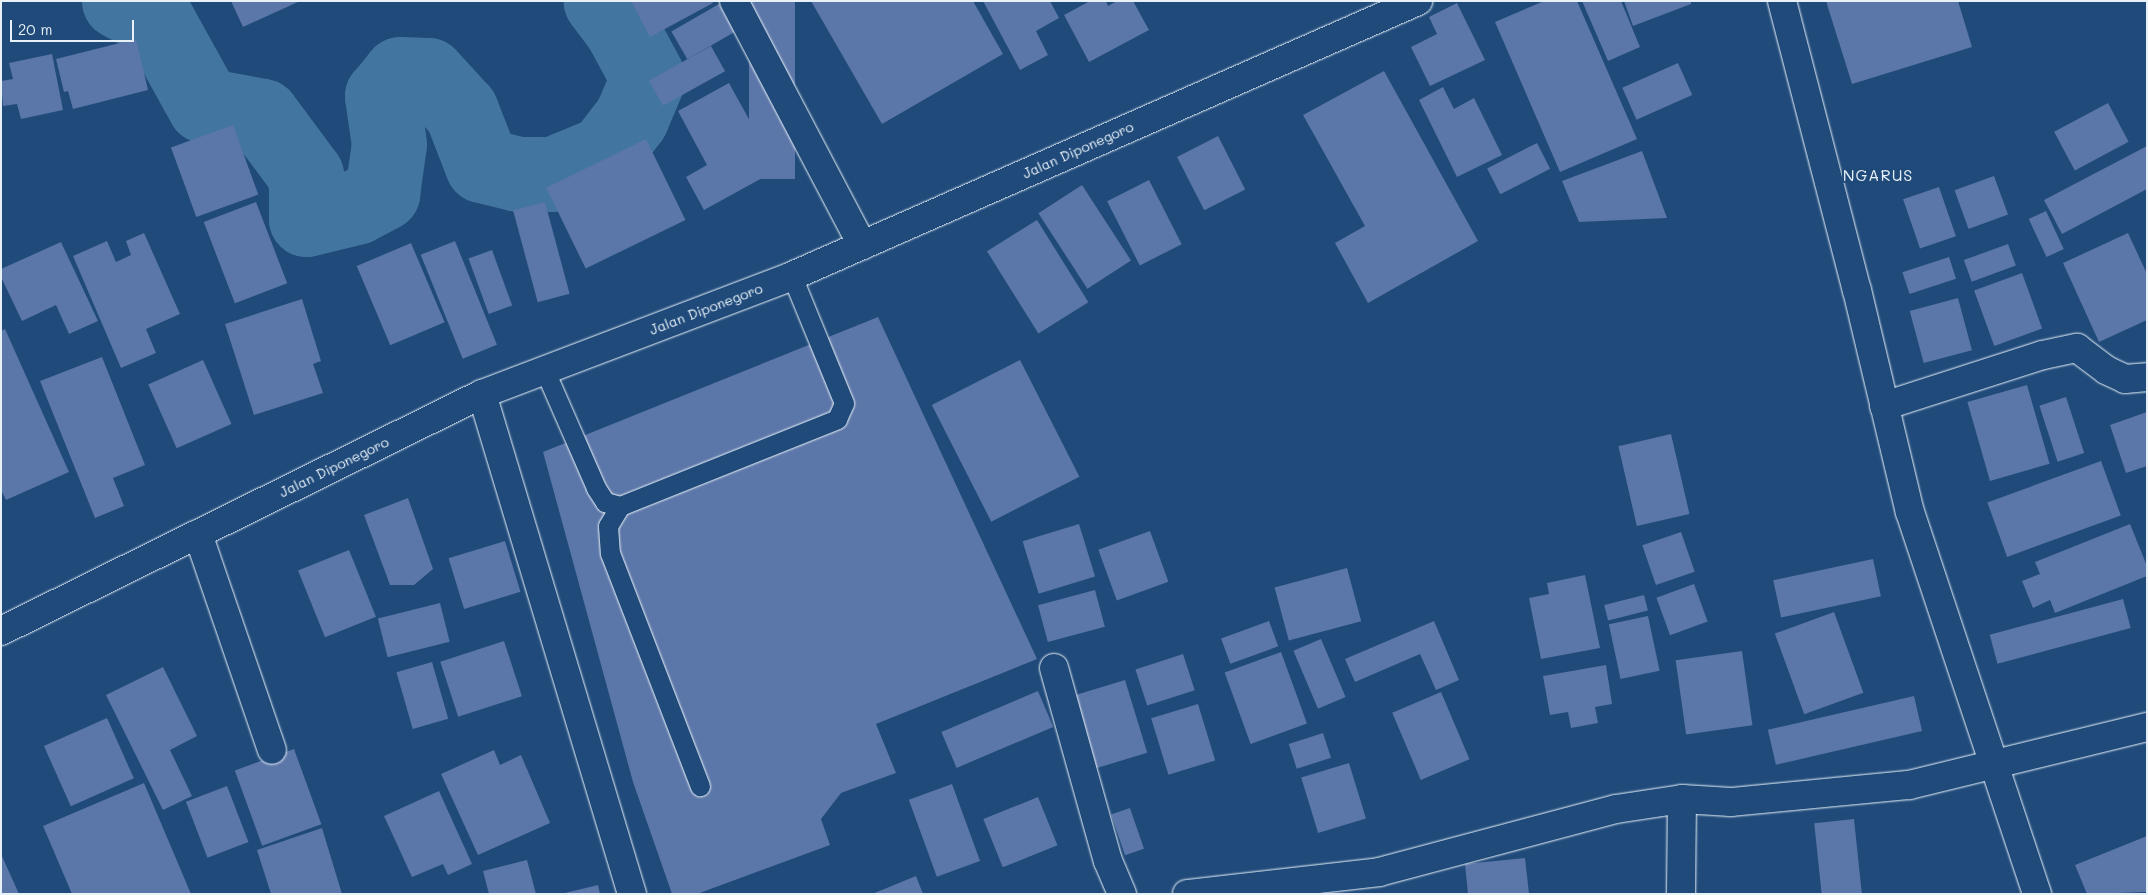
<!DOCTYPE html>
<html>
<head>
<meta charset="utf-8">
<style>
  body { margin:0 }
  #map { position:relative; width:2148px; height:895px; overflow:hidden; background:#1f4a7a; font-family:Mali,sans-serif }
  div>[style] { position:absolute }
  .river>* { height:75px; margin:-37.5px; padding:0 37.5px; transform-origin:37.5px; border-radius:37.5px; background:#42759f }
  .building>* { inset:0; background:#5b76a8; transform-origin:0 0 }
  .roads { filter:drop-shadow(0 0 1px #e8f1f8) drop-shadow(0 0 1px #e8f1f8) }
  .lane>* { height:19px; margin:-9.5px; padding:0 9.5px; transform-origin:9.5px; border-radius:9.5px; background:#1f4a7a }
  .street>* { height:28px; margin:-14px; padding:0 14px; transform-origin:14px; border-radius:14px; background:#1f4a7a }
  .secondary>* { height:28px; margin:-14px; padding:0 14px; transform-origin:14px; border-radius:14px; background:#1f4a7a }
  .primary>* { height:28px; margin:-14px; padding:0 14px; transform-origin:14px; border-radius:14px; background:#1f4a7a }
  span { translate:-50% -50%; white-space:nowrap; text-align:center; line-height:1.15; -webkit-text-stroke:4px #1f4a7a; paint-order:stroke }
  .street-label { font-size:14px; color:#e8f1f8 }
  .quarter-label { font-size:16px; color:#e8f1f8; letter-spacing:1px }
  .frame { position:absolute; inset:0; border:2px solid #e8f1f8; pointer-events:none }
  .scale { position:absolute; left:10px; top:20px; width:124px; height:22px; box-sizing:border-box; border:2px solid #e8f1f8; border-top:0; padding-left:6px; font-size:15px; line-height:18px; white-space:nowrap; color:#e8f1f8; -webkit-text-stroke:4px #1f4a7a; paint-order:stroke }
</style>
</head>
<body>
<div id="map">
  <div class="river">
    <i style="left:119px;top:1px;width:44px;rotate:28.3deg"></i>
    <i style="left:158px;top:22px;width:95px;rotate:61deg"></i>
    <i style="left:204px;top:105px;width:59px;rotate:10.7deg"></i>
    <i style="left:262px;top:116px;width:74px;rotate:53.3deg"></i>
    <i style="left:306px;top:175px;width:44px;rotate:90deg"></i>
    <i style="left:306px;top:219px;width:51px;rotate:-13.5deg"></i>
    <i style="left:356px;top:207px;width:30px;rotate:-28deg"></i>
    <i style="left:382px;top:193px;width:49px;rotate:-81.9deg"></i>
    <i style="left:389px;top:144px;width:49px;rotate:-98.3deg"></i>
    <i style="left:382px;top:96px;width:28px;rotate:-51deg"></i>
    <i style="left:400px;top:74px;width:28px;rotate:2deg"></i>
    <i style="left:428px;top:75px;width:49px;rotate:47.5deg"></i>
    <i style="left:461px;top:111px;width:58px;rotate:68.7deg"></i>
    <i style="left:482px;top:165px;width:37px;rotate:14deg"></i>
    <i style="left:518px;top:174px;width:35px"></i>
    <i style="left:553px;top:174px;width:55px;rotate:-22.4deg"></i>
    <i style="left:604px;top:153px;width:44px;rotate:-52.4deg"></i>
    <i style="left:631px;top:118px;width:43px;rotate:-67deg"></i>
    <i style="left:648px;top:78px;width:57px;rotate:-118.4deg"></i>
    <i style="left:621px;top:28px;width:34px;rotate:-127deg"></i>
  </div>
  <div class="building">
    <i style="clip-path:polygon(231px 1px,300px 1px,243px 27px)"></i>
    <i style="clip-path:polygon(631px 1px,712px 1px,713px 3px,650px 37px)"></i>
    <i style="left:749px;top:1px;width:46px;height:178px"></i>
    <i style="clip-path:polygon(811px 1px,973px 1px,1003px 54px,882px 124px)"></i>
    <i style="clip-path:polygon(983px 1px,1050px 1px,1059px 18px,1036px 31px,1048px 55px,1020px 70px)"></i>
    <i style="clip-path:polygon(1090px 1px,1106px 1px,1108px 6px,1117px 1px,1133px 1px,1149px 30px,1089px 62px,1064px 15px)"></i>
    <i style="clip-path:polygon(1544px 1px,1577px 1px,1637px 139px,1560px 172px,1495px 22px)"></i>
    <i style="clip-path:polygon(1582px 1px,1621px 1px,1640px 47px,1608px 61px)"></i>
    <i style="clip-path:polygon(1624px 1px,1691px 1px,1691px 4px,1633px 26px)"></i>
    <i style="clip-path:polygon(1826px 1px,1958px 1px,1972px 47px,1852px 84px)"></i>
    <i style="clip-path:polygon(1457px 3px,1485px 60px,1430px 86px,1411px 47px,1437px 34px,1429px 17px)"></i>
    <i style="left:719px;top:4px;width:32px;height:55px;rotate:60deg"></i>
    <i style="clip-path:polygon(136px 39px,148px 90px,73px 109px,68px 91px,64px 92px,56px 59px)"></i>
    <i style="left:711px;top:46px;width:29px;height:71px;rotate:61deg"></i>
    <i style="clip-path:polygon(52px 54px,63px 110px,21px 119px,17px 104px,3px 106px,1px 81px,13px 79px,9px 63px)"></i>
    <i style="left:1678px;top:63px;width:35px;height:61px;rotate:66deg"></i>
    <i style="clip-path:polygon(1384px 71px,1478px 241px,1368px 303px,1335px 243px,1365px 226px,1303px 115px)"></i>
    <i style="clip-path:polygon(729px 83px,777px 170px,704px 210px,686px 177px,707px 165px,678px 111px)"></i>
    <i style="clip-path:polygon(1443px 87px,1454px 109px,1474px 98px,1502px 155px,1457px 177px,1419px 100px)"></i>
    <i style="left:2108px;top:103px;width:44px;height:61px;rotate:62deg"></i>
    <i style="left:233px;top:125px;width:74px;height:66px;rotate:70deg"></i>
    <i style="left:1218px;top:136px;width:60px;height:46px;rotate:63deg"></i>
    <i style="left:646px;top:139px;width:90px;height:111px;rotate:64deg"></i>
    <i style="left:1537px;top:143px;width:29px;height:56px;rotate:63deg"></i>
    <i style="clip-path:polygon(2147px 146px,2147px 189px,2062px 234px,2044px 200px)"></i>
    <i style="clip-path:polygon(1642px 151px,1667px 218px,1579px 222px,1562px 181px)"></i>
    <i style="left:1994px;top:176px;width:41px;height:42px;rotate:70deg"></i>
    <i style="left:1149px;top:180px;width:72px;height:47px;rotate:63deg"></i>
    <i style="left:1082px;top:185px;width:90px;height:52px;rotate:57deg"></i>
    <i style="left:1939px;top:187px;width:52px;height:38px;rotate:71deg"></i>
    <i style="left:256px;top:202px;width:87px;height:56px;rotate:69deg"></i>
    <i style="left:545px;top:202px;width:95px;height:33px;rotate:75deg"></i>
    <i style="left:2046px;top:211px;width:42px;height:19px;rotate:65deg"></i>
    <i style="left:1037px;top:220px;width:97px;height:59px;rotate:58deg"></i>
    <i style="clip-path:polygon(144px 233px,180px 314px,146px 329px,156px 353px,121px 368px,73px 256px,107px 241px,116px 262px,131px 255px,126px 241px)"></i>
    <i style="clip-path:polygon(2128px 233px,2147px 274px,2147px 320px,2099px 342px,2063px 263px)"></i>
    <i style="left:455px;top:241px;width:112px;height:37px;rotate:68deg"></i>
    <i style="clip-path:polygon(61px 242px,98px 321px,69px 334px,56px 305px,22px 321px,1px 277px,1px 269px)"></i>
    <i style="left:411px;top:243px;width:86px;height:59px;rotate:67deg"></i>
    <i style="left:2008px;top:244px;width:23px;height:47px;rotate:70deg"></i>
    <i style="left:492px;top:250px;width:59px;height:25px;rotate:70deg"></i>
    <i style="left:1949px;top:257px;width:23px;height:49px;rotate:72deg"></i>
    <i style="left:2022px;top:273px;width:59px;height:51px;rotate:70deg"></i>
    <i style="left:1958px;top:298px;width:54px;height:50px;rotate:75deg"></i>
    <i style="clip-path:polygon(302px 299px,321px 361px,313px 364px,323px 393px,254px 415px,225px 324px)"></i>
    <i style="clip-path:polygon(878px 317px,1037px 659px,876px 724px,896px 773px,841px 793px,821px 819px,830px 845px,697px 894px,672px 894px,633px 782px,543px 452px)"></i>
    <i style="clip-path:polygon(5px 329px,69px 472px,6px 500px,1px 490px,1px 331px)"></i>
    <i style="clip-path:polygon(102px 357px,145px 465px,113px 478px,124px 506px,95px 518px,40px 381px)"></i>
    <i style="left:203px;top:360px;width:70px;height:60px;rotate:66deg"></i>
    <i style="left:1020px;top:360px;width:131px;height:99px;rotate:63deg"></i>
    <i style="left:2027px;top:385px;width:82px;height:62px;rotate:74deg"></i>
    <i style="left:2066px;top:397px;width:59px;height:28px;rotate:72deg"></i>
    <i style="clip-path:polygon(2147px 412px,2147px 466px,2126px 473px,2110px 425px)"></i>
    <i style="left:1671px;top:434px;width:82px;height:54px;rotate:77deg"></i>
    <i style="left:2101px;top:461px;width:58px;height:121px;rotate:70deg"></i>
    <i style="clip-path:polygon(408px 498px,433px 569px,414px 585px,390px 585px,364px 515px)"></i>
    <i style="left:1079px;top:524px;width:55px;height:59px;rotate:73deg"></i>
    <i style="clip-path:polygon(2130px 524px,2147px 566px,2147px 576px,2055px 613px,2050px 600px,2033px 608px,2022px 581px,2040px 574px,2035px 562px)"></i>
    <i style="left:1150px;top:531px;width:54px;height:55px;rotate:70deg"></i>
    <i style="left:1681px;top:532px;width:42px;height:41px;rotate:71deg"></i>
    <i style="left:505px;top:541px;width:53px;height:59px;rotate:73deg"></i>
    <i style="left:349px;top:550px;width:72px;height:55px;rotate:68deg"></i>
    <i style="left:1873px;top:559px;width:38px;height:102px;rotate:78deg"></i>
    <i style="left:1347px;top:568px;width:55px;height:75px;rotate:75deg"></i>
    <i style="clip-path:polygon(1585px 575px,1600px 648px,1541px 659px,1529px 598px,1549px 594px,1547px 583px)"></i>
    <i style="left:1694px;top:584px;width:40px;height:40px;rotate:70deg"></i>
    <i style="left:1095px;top:590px;width:38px;height:59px;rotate:75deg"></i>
    <i style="left:1644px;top:595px;width:16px;height:41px;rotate:76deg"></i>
    <i style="left:2123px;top:599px;width:30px;height:138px;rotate:75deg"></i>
    <i style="left:440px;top:603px;width:40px;height:64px;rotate:76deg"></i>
    <i style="left:1834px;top:612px;width:86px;height:63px;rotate:70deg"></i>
    <i style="left:1648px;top:616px;width:56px;height:40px;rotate:78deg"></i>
    <i style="left:1269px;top:621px;width:27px;height:51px;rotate:70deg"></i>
    <i style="clip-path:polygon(1434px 621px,1459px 680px,1436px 690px,1420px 654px,1355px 682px,1345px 659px)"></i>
    <i style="left:1321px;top:639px;width:63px;height:30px;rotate:67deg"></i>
    <i style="left:504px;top:641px;width:58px;height:67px;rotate:72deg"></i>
    <i style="left:1742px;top:651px;width:75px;height:67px;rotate:82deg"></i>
    <i style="left:1281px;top:652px;width:76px;height:60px;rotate:70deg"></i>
    <i style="left:1183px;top:654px;width:38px;height:50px;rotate:72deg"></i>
    <i style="left:432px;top:662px;width:59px;height:37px;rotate:74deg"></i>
    <i style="clip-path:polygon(1606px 665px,1612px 704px,1595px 707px,1598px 723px,1571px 728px,1568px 712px,1550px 715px,1543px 676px)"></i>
    <i style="clip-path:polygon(163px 667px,197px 736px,170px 750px,192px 796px,163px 810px,106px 695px)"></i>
    <i style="left:1125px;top:680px;width:76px;height:61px;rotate:73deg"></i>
    <i style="left:1038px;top:691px;width:39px;height:105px;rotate:67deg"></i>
    <i style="left:1441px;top:692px;width:73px;height:53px;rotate:67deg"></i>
    <i style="left:1914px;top:696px;width:36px;height:150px;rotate:77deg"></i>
    <i style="left:1198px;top:704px;width:59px;height:49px;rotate:73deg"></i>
    <i style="left:107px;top:718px;width:66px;height:69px;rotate:66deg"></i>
    <i style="left:1323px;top:733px;width:26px;height:36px;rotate:72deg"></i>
    <i style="left:294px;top:749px;width:80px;height:63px;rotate:70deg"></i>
    <i style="clip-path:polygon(494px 750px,500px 765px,521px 755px,550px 823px,478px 855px,441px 774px)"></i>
    <i style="left:1349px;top:763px;width:58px;height:50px;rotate:73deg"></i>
    <i style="clip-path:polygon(144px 783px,191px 894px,72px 894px,43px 826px)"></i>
    <i style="left:952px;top:784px;width:82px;height:46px;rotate:70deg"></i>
    <i style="left:227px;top:786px;width:60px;height:44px;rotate:69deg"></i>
    <i style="clip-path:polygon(439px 791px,472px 864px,448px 875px,443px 864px,412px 877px,384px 816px)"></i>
    <i style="left:1038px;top:797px;width:52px;height:59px;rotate:68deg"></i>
    <i style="left:1130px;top:808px;width:43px;height:20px;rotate:71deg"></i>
    <i style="left:1854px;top:819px;width:75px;height:40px;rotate:84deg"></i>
    <i style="clip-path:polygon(322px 828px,342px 894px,271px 894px,257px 850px)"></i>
    <i style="clip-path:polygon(2147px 836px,2147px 892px,2087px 894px,2075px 865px)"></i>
    <i style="clip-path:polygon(1px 854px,19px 894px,1px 894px)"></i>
    <i style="clip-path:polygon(1525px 858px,1529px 894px,1468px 894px,1465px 864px)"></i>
    <i style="clip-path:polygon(527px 860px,536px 894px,489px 894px,483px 871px)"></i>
    <i style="clip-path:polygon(916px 876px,923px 894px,872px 894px)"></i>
    <i style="clip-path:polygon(598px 885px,600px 894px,565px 894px,565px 893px)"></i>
  </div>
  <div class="roads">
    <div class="lane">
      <i style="left:545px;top:371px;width:128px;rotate:66.4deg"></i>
      <i style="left:596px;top:488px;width:17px;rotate:57deg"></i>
      <i style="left:605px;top:502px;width:16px;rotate:15deg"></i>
      <i style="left:620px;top:506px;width:234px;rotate:-21.8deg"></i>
      <i style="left:837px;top:419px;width:17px;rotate:-66deg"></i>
      <i style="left:844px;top:403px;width:137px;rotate:-112.3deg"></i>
      <i style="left:620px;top:506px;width:23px;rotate:121deg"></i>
      <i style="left:608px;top:526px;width:27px;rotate:86deg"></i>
      <i style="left:610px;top:553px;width:250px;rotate:68.9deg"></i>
    </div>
    <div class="street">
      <i style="left:734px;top:1px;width:276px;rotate:62.3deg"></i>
      <i style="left:482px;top:394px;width:522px;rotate:73.3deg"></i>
      <i style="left:1884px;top:406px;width:167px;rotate:-17.8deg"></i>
      <i style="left:2043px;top:355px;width:35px;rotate:-12deg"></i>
      <i style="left:2077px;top:348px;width:36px;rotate:37deg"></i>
      <i style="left:2106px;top:370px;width:21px;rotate:25deg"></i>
      <i style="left:2125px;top:379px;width:22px;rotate:-5deg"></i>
      <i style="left:198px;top:534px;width:228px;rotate:71.1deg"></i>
      <i style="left:1054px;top:668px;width:200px;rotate:74.4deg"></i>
      <i style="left:1108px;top:861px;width:36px;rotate:67deg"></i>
      <i style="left:1187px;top:894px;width:193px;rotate:-6.5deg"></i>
      <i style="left:1379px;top:872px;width:245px;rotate:-14.9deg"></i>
      <i style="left:1616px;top:809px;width:67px;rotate:-8.6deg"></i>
      <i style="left:1682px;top:799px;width:49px;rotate:3.5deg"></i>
      <i style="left:1731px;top:802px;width:179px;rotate:-5.5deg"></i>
      <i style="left:1909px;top:785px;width:245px;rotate:-13.7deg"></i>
      <i style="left:1681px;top:894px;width:95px;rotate:-89.4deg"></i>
    </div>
    <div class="secondary">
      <i style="left:1782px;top:1px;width:299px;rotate:75.5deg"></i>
      <i style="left:1857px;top:290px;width:228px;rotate:76.6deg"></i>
      <i style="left:1910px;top:512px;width:403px;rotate:71.6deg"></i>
    </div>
    <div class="primary">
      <i style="left:1px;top:631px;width:536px;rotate:-26.23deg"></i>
      <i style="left:482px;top:394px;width:332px;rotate:-20.8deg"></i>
      <i style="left:792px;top:276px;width:684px;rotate:-23.72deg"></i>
    </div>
  </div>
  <div class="street-label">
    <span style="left:1078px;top:150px;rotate:-24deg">Jalan Diponegoro</span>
    <span style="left:706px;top:309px;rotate:-21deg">Jalan Diponegoro</span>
    <span style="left:334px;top:467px;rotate:-26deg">Jalan Diponegoro</span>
  </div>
  <div class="quarter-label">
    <span style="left:1878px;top:175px">NGARUS</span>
  </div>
  <div class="frame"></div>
  <div class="scale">20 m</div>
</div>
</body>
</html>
